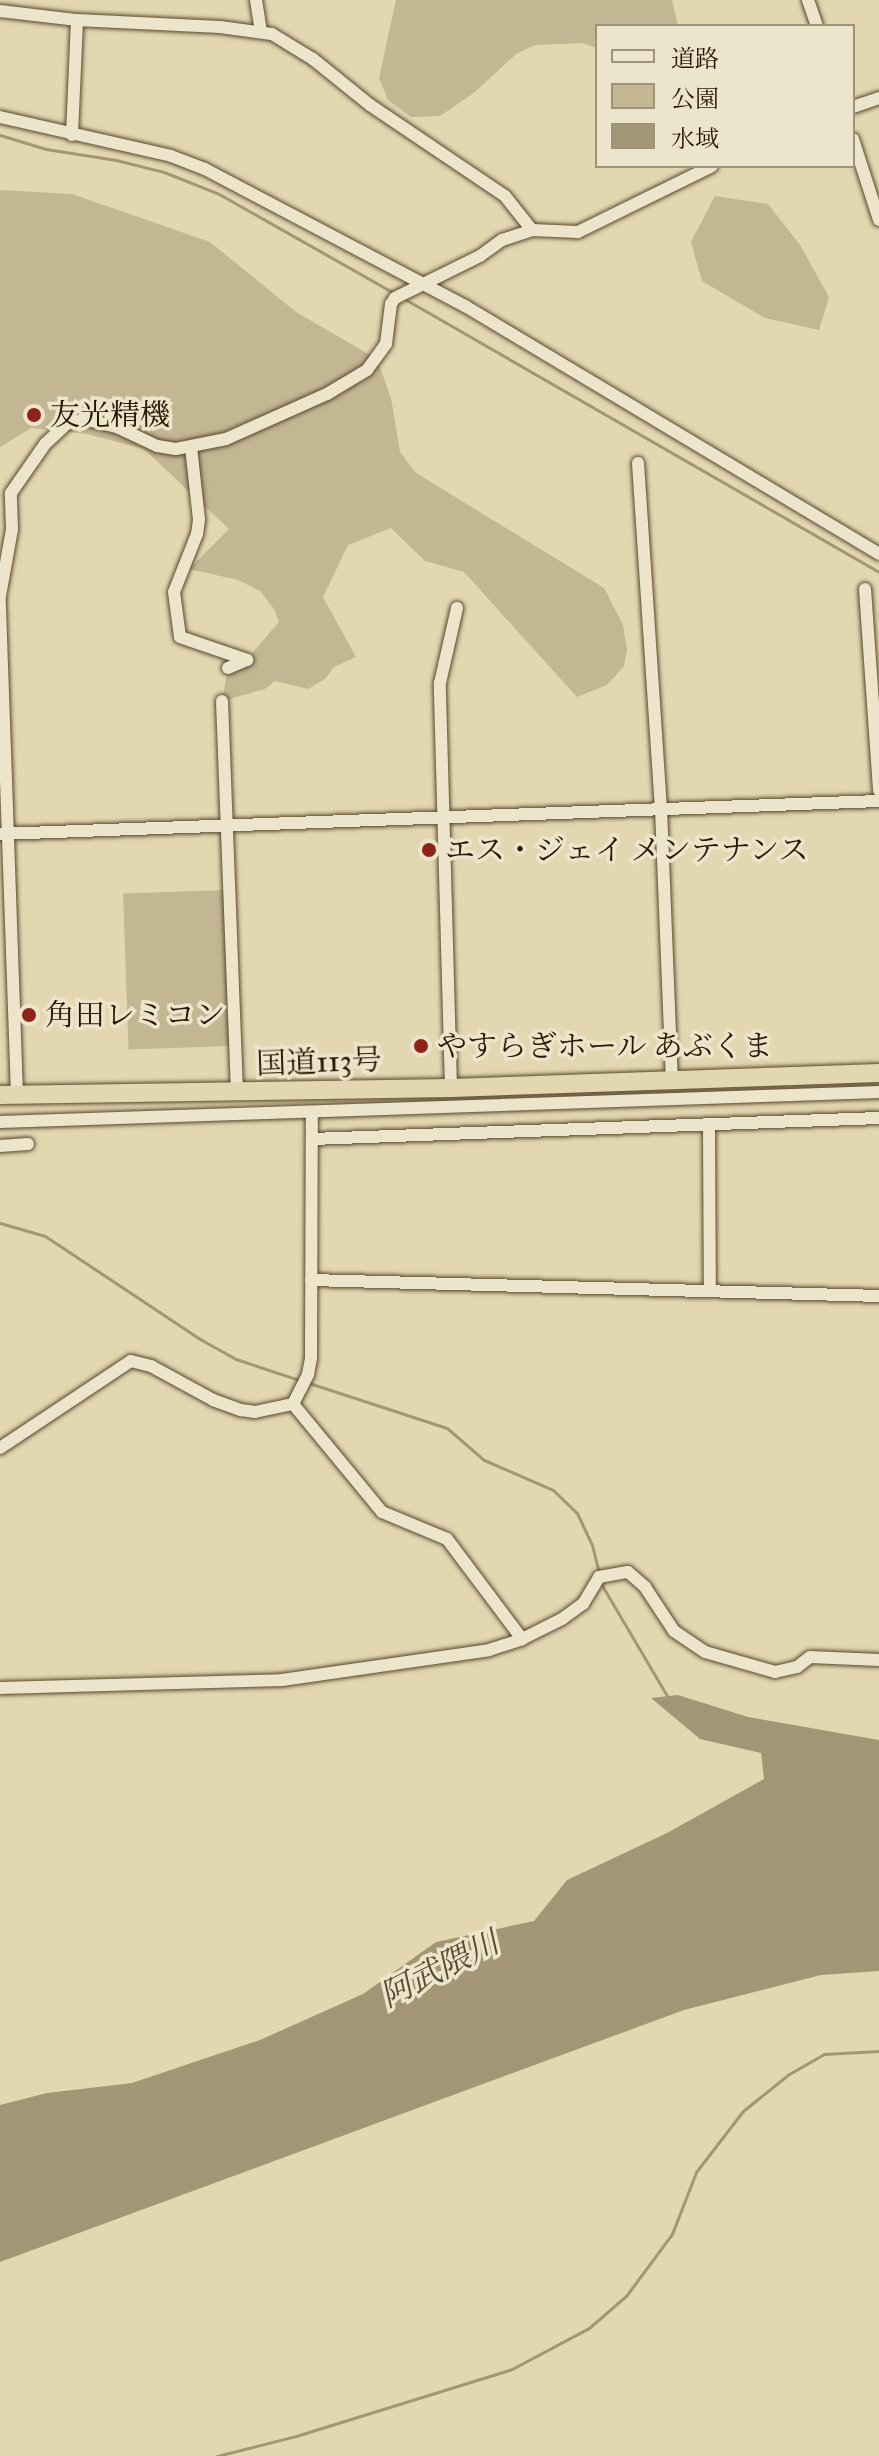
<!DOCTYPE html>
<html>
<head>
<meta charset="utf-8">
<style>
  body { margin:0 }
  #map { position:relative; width:879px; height:2456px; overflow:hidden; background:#e2d7b1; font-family:"IM FELL Great Primer","Noto Serif JP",serif }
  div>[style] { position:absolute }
  .green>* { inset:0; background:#c3b693; transform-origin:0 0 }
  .water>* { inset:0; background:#a39675 }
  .stream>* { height:3px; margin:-1.5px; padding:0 1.5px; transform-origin:1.5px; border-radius:1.5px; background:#a39675 }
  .roads { filter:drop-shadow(0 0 2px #58472c) drop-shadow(0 0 2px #58472c) }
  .minor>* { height:12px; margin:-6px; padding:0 6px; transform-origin:6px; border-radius:6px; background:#ece5cc }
  .highway>* { height:18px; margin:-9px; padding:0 9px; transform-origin:9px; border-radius:9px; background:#e2d7b1 }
  .dots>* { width:22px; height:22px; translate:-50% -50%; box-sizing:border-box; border:4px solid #ece5cc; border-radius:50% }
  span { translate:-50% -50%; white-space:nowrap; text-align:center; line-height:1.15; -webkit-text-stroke:7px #ece5cc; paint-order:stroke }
  .poi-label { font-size:30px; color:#2a1700 }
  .left { translate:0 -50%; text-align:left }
  .street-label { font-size:30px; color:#2a1700 }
  .water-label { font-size:32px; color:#5a4a2f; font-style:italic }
  .legend { position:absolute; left:595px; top:24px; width:260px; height:144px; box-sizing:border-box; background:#ece5cc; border:2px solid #9e937a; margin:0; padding:10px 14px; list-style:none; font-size:24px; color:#2a1700 }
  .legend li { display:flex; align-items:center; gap:16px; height:40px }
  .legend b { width:40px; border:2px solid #9e937a }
</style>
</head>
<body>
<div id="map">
  <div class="green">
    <i style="clip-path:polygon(396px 0,672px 0,678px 26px,597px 26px,597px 48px,582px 43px,535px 45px,516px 54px,475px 92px,440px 116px,411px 117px,388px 100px,379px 78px)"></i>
    <i style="clip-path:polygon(0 190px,72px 194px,210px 242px,296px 312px,377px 359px,391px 398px,400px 452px,416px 473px,604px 588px,623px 625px,627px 650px,624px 666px,607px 685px,577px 697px,464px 572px,425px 561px,391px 528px,348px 545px,323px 597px,356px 657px,334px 667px,325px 679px,308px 689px,275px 681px,265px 689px,222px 701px,228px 668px,247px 659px,279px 622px,274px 609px,260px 591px,238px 580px,189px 569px,229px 529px,144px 449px,87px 434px,31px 428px,0 447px)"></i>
    <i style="clip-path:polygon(715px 196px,768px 204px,800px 245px,829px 297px,819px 330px,765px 318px,702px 281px,691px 242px)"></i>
    <i style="left:225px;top:890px;width:156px;height:102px;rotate:88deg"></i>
  </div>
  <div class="water">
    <i style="clip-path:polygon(678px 1695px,748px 1717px,879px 1740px,879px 1971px,821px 1975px,684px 2010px,0 2262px,0 2105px,47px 2093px,132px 2083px,260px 2040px,363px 1994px,436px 1942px,534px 1921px,567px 1880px,667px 1833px,764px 1779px,761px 1753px,700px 1739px,651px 1698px)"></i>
  </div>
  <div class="stream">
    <i style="left:0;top:135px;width:48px;rotate:16.9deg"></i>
    <i style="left:46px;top:149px;width:71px;rotate:8.9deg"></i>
    <i style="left:116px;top:160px;width:49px;rotate:14deg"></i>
    <i style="left:164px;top:172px;width:59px;rotate:21.8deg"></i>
    <i style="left:219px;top:194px;width:203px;rotate:29.5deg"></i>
    <i style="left:403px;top:298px;width:549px;rotate:29.93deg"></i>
    <i style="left:0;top:1223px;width:47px;rotate:16.1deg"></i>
    <i style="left:45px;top:1236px;width:186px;rotate:33.6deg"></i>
    <i style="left:200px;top:1339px;width:41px;rotate:29.1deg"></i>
    <i style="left:236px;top:1359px;width:70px;rotate:18.4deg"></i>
    <i style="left:309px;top:1383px;width:145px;rotate:18.1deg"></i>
    <i style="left:447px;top:1428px;width:49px;rotate:40.9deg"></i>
    <i style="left:484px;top:1460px;width:75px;rotate:23.5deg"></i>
    <i style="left:553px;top:1490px;width:33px;rotate:44deg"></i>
    <i style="left:577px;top:1513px;width:35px;rotate:65deg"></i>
    <i style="left:592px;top:1545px;width:30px;rotate:76deg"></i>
    <i style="left:600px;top:1582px;width:136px;rotate:59.5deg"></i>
    <i style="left:217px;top:2456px;width:81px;rotate:-14.2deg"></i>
    <i style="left:296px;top:2436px;width:226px;rotate:-17.2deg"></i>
    <i style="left:512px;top:2369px;width:87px;rotate:-28deg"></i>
    <i style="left:589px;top:2328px;width:49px;rotate:-40.9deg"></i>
    <i style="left:626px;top:2296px;width:77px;rotate:-53.4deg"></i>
    <i style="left:672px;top:2234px;width:66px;rotate:-68.8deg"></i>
    <i style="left:696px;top:2172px;width:77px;rotate:-52.4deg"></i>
    <i style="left:743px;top:2111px;width:59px;rotate:-38.8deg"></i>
    <i style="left:789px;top:2074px;width:40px;rotate:-29.7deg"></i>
    <i style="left:824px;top:2054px;width:55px;rotate:-3.1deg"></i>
  </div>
  <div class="roads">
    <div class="minor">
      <i style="left:256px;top:0;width:32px;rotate:81deg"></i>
      <i style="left:808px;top:0;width:28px;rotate:71deg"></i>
      <i style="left:0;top:11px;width:78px;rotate:6.7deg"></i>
      <i style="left:77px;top:20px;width:143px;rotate:2.8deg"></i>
      <i style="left:220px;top:27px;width:52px;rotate:7.7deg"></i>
      <i style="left:272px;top:34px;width:48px;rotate:31.4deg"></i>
      <i style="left:313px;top:59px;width:73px;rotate:38.9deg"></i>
      <i style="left:370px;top:105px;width:163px;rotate:34deg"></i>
      <i style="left:505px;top:196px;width:43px;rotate:51.5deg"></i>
      <i style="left:853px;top:107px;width:28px;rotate:-19deg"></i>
      <i style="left:0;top:117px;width:175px;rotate:12.8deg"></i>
      <i style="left:171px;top:156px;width:36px;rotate:21deg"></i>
      <i style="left:205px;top:169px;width:294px;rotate:27.8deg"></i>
      <i style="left:465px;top:306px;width:483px;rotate:30.9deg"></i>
      <i style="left:72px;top:135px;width:115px;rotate:-87.5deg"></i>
      <i style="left:853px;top:139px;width:85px;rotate:72.2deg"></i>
      <i style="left:191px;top:447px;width:73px;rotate:83.7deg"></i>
      <i style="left:199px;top:520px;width:14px;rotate:98deg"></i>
      <i style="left:197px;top:534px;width:62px;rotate:111.6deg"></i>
      <i style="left:174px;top:592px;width:45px;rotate:82.4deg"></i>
      <i style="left:180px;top:637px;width:71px;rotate:18.9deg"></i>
      <i style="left:638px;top:463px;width:347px;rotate:86.2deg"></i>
      <i style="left:661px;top:809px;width:271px;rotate:87.7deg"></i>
      <i style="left:865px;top:589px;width:202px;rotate:86deg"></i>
      <i style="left:228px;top:668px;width:21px;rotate:-23deg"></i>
      <i style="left:222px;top:701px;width:392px;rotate:87.8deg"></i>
      <i style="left:0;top:834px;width:880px;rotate:-2.15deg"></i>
      <i style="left:451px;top:1088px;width:405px;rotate:-91.6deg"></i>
      <i style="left:440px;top:683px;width:77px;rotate:-77.2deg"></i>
      <i style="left:17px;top:1095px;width:499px;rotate:-92deg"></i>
      <i style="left:0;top:596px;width:68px;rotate:-79.8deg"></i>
      <i style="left:12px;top:529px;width:36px;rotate:-92deg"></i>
      <i style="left:11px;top:493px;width:60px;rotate:-55.2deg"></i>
      <i style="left:45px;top:444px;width:34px;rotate:-43deg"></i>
      <i style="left:70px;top:421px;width:18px;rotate:-3deg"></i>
      <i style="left:88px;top:420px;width:30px;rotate:14deg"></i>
      <i style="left:117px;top:427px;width:44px;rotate:25.4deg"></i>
      <i style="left:157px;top:446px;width:19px;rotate:9deg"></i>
      <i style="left:176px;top:449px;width:51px;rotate:-11.3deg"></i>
      <i style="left:226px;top:439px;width:111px;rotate:-24deg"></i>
      <i style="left:327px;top:394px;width:47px;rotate:-31deg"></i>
      <i style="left:367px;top:370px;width:32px;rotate:-54deg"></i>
      <i style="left:386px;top:344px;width:40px;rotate:-82.9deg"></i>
      <i style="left:391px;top:304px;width:7px;rotate:-56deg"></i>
      <i style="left:395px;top:298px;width:95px;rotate:-26.3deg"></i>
      <i style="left:480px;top:256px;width:27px;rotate:-36deg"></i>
      <i style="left:502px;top:240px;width:32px;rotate:-18deg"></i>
      <i style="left:532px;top:230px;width:46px;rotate:2.5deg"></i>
      <i style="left:578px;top:232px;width:149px;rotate:-26.2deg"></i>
      <i style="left:0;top:1122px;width:880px;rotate:-1.95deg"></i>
      <i style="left:709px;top:1125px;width:166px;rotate:89.7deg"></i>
      <i style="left:312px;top:1139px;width:567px;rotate:-2.12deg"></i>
      <i style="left:0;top:1146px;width:28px;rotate:-4deg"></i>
      <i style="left:311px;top:1280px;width:568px;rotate:1.61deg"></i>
      <i style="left:293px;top:1404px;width:140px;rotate:50.5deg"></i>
      <i style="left:382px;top:1512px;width:70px;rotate:22.6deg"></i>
      <i style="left:447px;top:1539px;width:125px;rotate:53.1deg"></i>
      <i style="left:0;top:1448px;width:157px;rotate:-33.6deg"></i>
      <i style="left:131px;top:1361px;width:21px;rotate:14deg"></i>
      <i style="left:151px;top:1366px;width:71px;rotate:28.7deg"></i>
      <i style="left:213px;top:1400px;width:30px;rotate:20deg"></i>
      <i style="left:241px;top:1410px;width:14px;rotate:8deg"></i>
      <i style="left:255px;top:1412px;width:39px;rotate:-12deg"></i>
      <i style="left:293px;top:1404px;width:34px;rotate:-63deg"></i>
      <i style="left:308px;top:1374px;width:16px;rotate:-79deg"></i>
      <i style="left:311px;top:1358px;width:246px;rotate:-89.8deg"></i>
      <i style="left:0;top:1688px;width:282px;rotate:-1.6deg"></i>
      <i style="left:282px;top:1680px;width:209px;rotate:-8.2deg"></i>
      <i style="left:489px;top:1650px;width:35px;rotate:-18deg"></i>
      <i style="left:522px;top:1639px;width:45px;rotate:-26.6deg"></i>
      <i style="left:562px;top:1619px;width:26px;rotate:-36deg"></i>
      <i style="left:583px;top:1604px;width:31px;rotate:-59deg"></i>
      <i style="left:599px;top:1577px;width:29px;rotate:-10deg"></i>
      <i style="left:628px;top:1572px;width:23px;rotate:41deg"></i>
      <i style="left:645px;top:1587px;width:53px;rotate:56.6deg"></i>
      <i style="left:674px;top:1631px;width:37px;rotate:34deg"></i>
      <i style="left:705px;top:1652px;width:73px;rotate:15.9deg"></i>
      <i style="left:775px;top:1672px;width:23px;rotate:-13deg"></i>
      <i style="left:797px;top:1667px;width:16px;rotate:-38deg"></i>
      <i style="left:810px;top:1657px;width:69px;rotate:2.5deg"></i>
    </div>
    <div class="highway">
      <i style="left:0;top:1095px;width:451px;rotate:-0.9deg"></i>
      <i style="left:451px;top:1088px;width:428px;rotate:-2deg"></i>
    </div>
  </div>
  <div class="dots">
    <i style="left:34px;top:415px;background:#8f2418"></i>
    <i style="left:429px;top:850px;background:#8f2418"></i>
    <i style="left:29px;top:1015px;background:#8f2418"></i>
    <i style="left:421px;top:1046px;background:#8f2418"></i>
  </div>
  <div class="poi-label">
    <span class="left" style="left:50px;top:415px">友光精機</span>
    <span class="left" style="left:445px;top:850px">エス・ジェイ メンテナンス</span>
    <span class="left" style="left:45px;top:1015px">角田レミコン</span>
    <span class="left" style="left:437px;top:1046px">やすらぎホール あぶくま</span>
  </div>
  <div class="street-label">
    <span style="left:319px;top:1062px;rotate:-2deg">国道113号</span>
  </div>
  <div class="water-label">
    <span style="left:440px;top:1970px;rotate:-27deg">阿武隈川</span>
  </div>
  <ul class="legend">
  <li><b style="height:10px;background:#ece5cc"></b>道路</li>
  <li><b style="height:22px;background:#c3b693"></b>公園</li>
  <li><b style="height:22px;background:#a39675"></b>水域</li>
  </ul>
</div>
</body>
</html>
